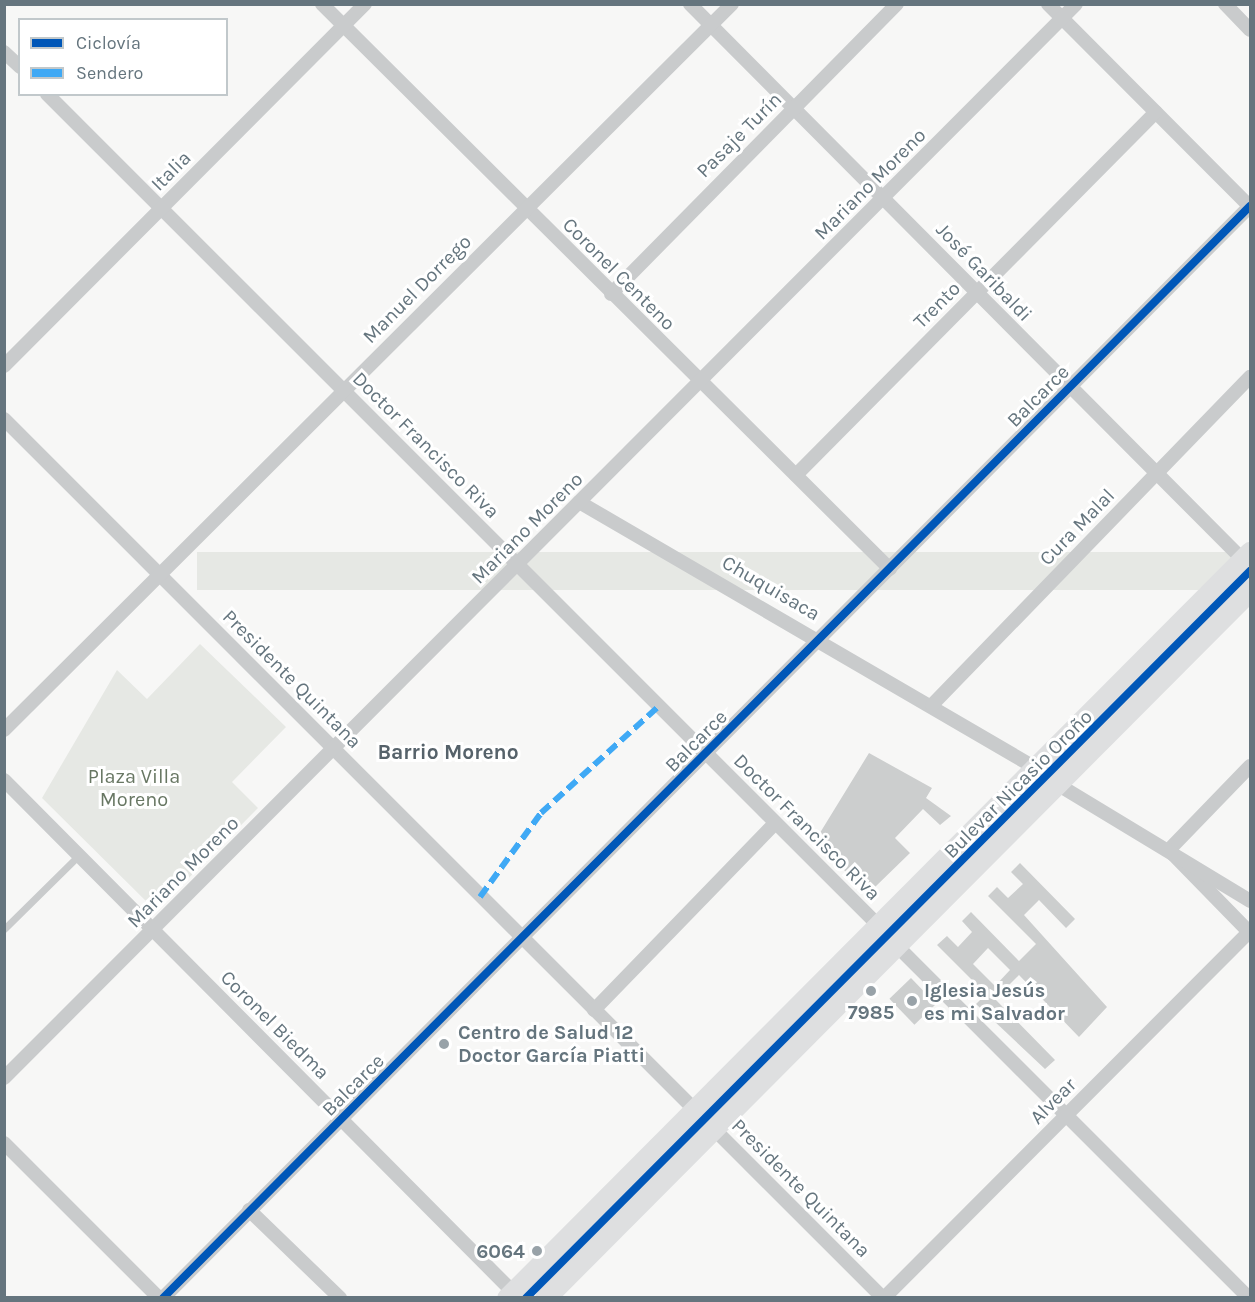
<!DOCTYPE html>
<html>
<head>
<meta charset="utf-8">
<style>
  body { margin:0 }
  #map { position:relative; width:1255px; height:1302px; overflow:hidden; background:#f7f7f6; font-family:Karla,sans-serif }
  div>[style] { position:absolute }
  .green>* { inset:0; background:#e6e8e4; transform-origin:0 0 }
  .building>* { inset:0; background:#cccece; transform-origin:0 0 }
  .service>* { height:7px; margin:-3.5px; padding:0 3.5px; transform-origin:3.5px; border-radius:3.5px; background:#c9cbcc }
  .minor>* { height:14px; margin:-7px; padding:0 7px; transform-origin:7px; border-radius:7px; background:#c9cbcc }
  .primary>* { height:21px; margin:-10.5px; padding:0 10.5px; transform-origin:10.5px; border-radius:10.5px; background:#dedfe0 }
  .quiet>* { height:6px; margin-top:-3px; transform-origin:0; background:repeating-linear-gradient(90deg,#3fa9f5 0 12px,transparent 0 18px) }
  .cycleway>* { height:8px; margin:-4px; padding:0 4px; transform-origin:4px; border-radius:4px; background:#0057b8 }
  .dots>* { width:16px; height:16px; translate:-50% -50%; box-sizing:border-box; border:3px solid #fff; border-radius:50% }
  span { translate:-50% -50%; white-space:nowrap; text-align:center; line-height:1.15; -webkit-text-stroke:6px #fff; paint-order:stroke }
  .street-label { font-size:20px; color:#65757e }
  .park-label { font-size:20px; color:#687763 }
  .poi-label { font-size:20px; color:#65757e; font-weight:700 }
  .left { translate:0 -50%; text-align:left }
  .right { translate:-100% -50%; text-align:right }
  .neighbourhood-label { font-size:21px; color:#56626a; font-weight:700 }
  .frame { position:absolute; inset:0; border:6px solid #65757e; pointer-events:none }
  .legend { position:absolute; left:18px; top:18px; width:210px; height:78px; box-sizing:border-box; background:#fff; border:2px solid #c1c8cb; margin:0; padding:8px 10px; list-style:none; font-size:18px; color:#65757e }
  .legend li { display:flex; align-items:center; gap:12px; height:30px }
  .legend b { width:30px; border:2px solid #c1c8cb }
</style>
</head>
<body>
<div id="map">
  <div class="green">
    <i style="left:1250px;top:552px;width:38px;height:1053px;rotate:90deg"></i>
    <i style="clip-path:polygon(200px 644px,286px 727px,232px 782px,258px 808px,156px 911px,42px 798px,117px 670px,147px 699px)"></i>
  </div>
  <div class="building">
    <i style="clip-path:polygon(869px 753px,932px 788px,926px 798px,951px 816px,940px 825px,923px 809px,895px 838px,910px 853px,874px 888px,862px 888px,815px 841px)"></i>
    <i style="clip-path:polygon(evenodd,1020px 863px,1075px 919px,1066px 928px,1039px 900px,1024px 915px,1107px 1007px,1079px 1037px,1019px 975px,995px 999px,1055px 1060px,1045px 1069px,976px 1004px,986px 994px,937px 945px,947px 936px,958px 947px,972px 932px,962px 921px,971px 912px,1019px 961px,1036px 944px,988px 896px,997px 887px,1008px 898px,1023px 884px,1011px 872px,1020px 863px,988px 948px,1010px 970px,995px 986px,973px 964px,988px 948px)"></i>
    <i style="left:911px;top:978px;width:36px;height:30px;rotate:46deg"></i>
  </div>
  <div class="service">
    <i style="left:4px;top:929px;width:105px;rotate:-44.6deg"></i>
  </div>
  <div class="minor">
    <i style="left:322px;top:4px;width:801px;rotate:44.85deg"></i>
    <i style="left:690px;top:4px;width:794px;rotate:45.15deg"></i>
    <i style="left:1048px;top:4px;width:286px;rotate:45.1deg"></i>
    <i style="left:1225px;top:4px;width:36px;rotate:46deg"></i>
    <i style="left:4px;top:52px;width:22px;rotate:43deg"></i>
    <i style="left:47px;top:94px;width:1175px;rotate:45deg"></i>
    <i style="left:611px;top:294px;width:407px;rotate:-45.4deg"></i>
    <i style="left:4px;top:366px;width:511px;rotate:-45.08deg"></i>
    <i style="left:4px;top:419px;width:1243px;rotate:45deg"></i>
    <i style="left:796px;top:475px;width:511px;rotate:-45.24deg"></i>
    <i style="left:579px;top:502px;width:527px;rotate:30.22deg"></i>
    <i style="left:932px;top:705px;width:457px;rotate:-45.9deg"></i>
    <i style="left:4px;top:730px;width:1028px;rotate:-44.92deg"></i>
    <i style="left:1250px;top:766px;width:117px;rotate:134deg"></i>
    <i style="left:1169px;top:850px;width:116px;rotate:45.7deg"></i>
    <i style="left:4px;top:780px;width:728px;rotate:45.17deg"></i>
    <i style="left:1057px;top:784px;width:226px;rotate:31.2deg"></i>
    <i style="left:896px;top:945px;width:499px;rotate:45deg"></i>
    <i style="left:594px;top:1010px;width:260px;rotate:-45.9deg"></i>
    <i style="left:4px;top:1078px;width:1517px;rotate:-45.05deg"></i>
    <i style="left:4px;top:1143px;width:219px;rotate:45deg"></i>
    <i style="left:249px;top:1210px;width:127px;rotate:44deg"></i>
    <i style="left:163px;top:1298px;width:1541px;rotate:-45.13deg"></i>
    <i style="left:884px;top:1298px;width:518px;rotate:-45.08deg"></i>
  </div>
  <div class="primary">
    <i style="left:507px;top:1298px;width:1053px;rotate:-45.12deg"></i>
    <i style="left:545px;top:1298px;width:999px;rotate:-45.12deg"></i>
  </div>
  <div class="quiet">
    <i style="left:480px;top:897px;width:104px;rotate:-54deg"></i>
    <i style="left:541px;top:813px;width:158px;rotate:-42.2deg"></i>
  </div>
  <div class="cycleway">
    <i style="left:163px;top:1298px;width:1541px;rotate:-45.13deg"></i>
    <i style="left:526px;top:1298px;width:1026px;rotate:-45.12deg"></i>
  </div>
  <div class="dots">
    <i style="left:871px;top:991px;background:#98a2a8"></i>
    <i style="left:912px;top:1001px;background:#98a2a8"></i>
    <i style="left:444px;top:1044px;background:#98a2a8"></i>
    <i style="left:537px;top:1251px;background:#98a2a8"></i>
  </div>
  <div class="street-label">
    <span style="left:739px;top:135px;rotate:-45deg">Pasaje Turín</span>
    <span style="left:171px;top:171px;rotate:-45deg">Italia</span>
    <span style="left:870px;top:184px;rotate:-45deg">Mariano Moreno</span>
    <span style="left:984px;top:272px;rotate:46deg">José Garibaldi</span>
    <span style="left:619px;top:274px;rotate:45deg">Coronel Centeno</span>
    <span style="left:417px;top:289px;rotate:-45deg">Manuel Dorrego</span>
    <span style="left:937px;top:305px;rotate:-45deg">Trento</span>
    <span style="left:1038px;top:396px;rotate:-45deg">Balcarce</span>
    <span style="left:426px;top:445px;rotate:45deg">Doctor Francisco Riva</span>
    <span style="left:1077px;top:527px;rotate:-46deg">Cura Malal</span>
    <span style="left:527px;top:528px;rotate:-45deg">Mariano Moreno</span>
    <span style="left:771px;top:588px;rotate:30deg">Chuquisaca</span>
    <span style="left:292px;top:679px;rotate:45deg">Presidente Quintana</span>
    <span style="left:696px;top:741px;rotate:-45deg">Balcarce</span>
    <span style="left:1018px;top:784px;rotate:-45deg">Bulevar Nicasio Oroño</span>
    <span style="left:807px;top:827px;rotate:45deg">Doctor Francisco Riva</span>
    <span style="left:183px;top:872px;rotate:-45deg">Mariano Moreno</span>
    <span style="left:275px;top:1025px;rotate:45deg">Coronel Biedma</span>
    <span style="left:353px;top:1085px;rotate:-45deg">Balcarce</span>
    <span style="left:1053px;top:1101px;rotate:-45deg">Alvear</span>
    <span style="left:801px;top:1188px;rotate:45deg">Presidente Quintana</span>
  </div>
  <div class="park-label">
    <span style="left:134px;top:788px">Plaza Villa<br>Moreno</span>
  </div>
  <div class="poi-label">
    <span class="left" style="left:924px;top:1002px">Iglesia Jesús<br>es mi Salvador</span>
    <span style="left:871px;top:1012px">7985</span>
    <span class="left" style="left:458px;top:1044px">Centro de Salud 12<br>Doctor García Piatti</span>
    <span class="right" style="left:525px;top:1251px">6064</span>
  </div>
  <div class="neighbourhood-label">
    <span style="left:448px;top:752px">Barrio Moreno</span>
  </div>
  <div class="frame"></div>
  <ul class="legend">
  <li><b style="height:8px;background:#0057b8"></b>Ciclovía</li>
  <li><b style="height:8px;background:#3fa9f5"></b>Sendero</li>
  </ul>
</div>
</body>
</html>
